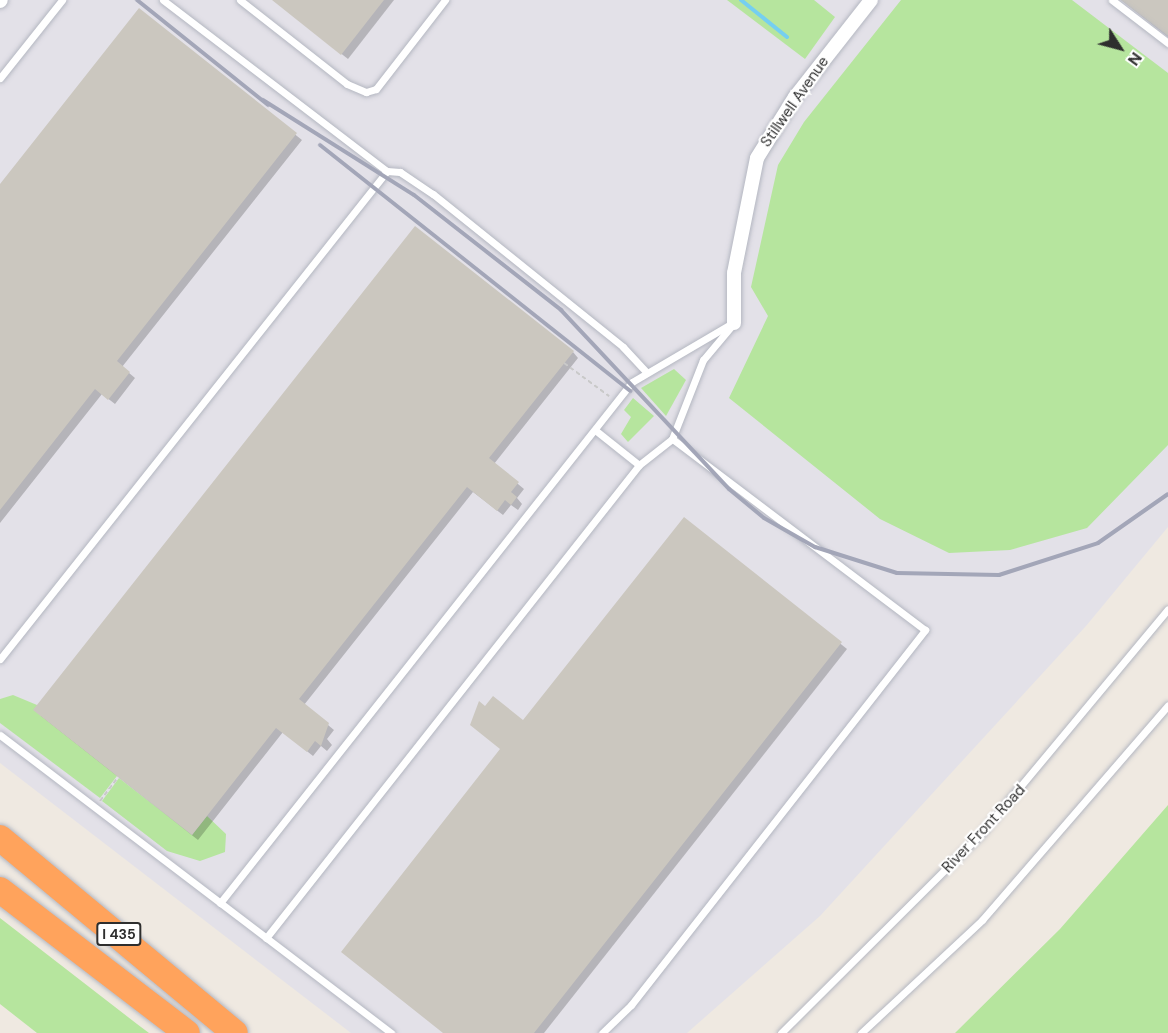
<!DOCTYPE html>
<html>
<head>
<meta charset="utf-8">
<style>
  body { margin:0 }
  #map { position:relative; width:1168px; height:1033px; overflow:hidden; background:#efe9e1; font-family:"DM Sans",sans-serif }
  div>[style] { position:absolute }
  .industrial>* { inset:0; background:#e3e1e8 }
  .green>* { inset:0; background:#b6e59e }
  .shadow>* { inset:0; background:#0003 }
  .stream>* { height:4px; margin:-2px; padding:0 2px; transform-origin:2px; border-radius:2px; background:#75cff0 }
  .building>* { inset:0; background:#cbc7bf }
  .path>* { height:2px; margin-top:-1px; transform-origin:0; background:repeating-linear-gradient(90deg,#c9c9c9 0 4.5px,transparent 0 7.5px) }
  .roads { filter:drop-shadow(0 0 2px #b4b7c1) drop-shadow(0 0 2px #b4b7c1) }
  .lane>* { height:7px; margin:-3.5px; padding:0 3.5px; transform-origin:3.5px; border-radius:3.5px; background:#fff }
  .street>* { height:14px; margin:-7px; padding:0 7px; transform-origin:7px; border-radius:7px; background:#fff }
  .highway>* { height:26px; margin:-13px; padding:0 13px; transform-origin:13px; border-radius:13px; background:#ffa35c }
  .rail>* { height:4px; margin:-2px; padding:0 2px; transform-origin:2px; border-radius:2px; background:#a3a6b8 }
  span { translate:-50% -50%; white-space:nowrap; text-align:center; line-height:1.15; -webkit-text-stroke:4.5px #fff; paint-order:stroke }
  .shield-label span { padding:2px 4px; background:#fff; border:2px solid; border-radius:4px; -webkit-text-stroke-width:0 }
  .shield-label { font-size:14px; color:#2e2e2e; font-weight:700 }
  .street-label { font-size:15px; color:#2e2e2e }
  .north { position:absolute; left:1090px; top:18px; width:60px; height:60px; -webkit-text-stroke:4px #fff; paint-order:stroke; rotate:126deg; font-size:16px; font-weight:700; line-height:24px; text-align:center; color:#2e2e2e }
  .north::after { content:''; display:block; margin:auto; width:21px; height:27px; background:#2e2e2e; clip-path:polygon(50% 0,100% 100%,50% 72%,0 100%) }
</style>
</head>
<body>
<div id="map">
  <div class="industrial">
    <i style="clip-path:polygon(0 0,1168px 0,1168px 527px,1086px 626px,820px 916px,687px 1033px,351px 1033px,0 763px)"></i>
  </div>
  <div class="green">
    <i style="clip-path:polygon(727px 0,814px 0,835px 17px,805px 59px)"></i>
    <i style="clip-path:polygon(901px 0,1072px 0,1168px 73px,1168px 445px,1087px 528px,1010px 550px,949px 553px,880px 519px,729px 398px,768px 316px,751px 287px,778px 165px,804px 122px)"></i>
    <i style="clip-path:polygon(674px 369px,686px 380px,666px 416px,641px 388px)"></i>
    <i style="clip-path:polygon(633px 398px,654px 416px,628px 442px,621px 434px,631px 417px,624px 410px)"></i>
    <i style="clip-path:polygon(13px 695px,37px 705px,117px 776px,100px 798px,0 723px,0 699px)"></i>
    <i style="clip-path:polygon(119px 778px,192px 835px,207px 816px,226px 834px,225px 852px,200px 861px,167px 851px,102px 801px)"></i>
    <i style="clip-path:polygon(1168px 805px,1168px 1033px,955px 1033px,1060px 929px)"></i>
    <i style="clip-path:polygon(0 918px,137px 1024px,149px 1033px,37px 1033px,0 1004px)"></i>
  </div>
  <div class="shadow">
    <i style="clip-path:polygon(273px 0,394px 0,348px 59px)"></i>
    <i style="clip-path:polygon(1121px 0,1168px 0,1168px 37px)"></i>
    <i style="clip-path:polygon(139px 10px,302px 140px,122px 367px,135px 378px,115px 404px,102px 394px,0 523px,0 187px)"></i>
    <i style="clip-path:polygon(573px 352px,578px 358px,494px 464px,524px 489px,517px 498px,522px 504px,518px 510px,511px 505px,503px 515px,473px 492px,304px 705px,334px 730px,327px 739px,332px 745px,327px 751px,321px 746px,313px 756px,283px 732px,198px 840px,41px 716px)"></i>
    <i style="clip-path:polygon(684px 519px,847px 649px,544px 1033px,444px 1033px,524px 722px)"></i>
  </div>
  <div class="stream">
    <i style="left:741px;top:0;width:59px;rotate:38.8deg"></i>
  </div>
  <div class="building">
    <i style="clip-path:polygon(272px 0,384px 0,341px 55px)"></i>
    <i style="clip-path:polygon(1121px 0,1168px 0,1168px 36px)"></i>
    <i style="clip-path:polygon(139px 8px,297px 133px,117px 361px,130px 372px,108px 400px,95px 389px,0 510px,0 184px)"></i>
    <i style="clip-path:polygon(415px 226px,574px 351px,489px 458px,519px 482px,511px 492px,517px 497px,511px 505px,505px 500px,497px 511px,467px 487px,299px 699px,329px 723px,321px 746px,315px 741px,307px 752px,276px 728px,192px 835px,33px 710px)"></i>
    <i style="clip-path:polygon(684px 517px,842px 642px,534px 1033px,443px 1033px,341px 952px,500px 749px,470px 725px,479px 701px,485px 706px,493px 696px,523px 720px)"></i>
  </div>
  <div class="path">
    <i style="left:564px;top:363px;width:56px;rotate:36.3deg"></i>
    <i style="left:100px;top:801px;width:30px;rotate:-53deg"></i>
  </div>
  <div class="roads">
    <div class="lane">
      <i style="left:163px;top:0;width:282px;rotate:37.4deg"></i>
      <i style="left:240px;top:0;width:136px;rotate:38.1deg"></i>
      <i style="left:347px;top:84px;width:21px;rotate:23deg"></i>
      <i style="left:366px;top:92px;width:10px;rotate:-17deg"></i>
      <i style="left:376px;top:89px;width:113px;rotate:-52.2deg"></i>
      <i style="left:1112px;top:0;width:71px;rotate:37.5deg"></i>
      <i style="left:0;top:78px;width:100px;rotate:-51.5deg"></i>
      <i style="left:595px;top:430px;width:56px;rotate:38.5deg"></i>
      <i style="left:0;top:659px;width:623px;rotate:-51.58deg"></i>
      <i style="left:387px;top:171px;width:13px;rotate:4deg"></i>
      <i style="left:400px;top:172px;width:40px;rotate:34deg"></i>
      <i style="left:433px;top:194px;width:244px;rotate:38.8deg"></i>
      <i style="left:623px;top:347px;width:35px;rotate:47deg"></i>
      <i style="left:0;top:735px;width:492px;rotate:37.3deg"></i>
      <i style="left:220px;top:903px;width:664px;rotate:-51.66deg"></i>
      <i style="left:632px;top:382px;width:113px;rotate:-30.4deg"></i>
      <i style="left:266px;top:938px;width:602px;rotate:-51.74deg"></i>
      <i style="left:639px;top:465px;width:42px;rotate:-38.2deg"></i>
      <i style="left:602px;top:1033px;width:40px;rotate:-44deg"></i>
      <i style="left:631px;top:1005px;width:477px;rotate:-51.9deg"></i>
      <i style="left:925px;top:630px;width:317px;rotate:-142.9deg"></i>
      <i style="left:672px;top:439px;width:85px;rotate:-68.6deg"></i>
      <i style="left:703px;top:360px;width:48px;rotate:-50deg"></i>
      <i style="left:781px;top:1033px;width:279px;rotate:-44.9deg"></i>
      <i style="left:979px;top:836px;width:295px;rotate:-50.2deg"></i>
      <i style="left:861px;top:1033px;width:166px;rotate:-43deg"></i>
      <i style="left:982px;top:920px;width:284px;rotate:-49.1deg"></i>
    </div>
    <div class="street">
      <i style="left:0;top:1px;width:1px;rotate:-45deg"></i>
      <i style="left:734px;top:323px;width:50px;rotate:-90deg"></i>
      <i style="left:734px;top:273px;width:117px;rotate:-78.7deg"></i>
      <i style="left:757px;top:158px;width:72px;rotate:-58.1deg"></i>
      <i style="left:795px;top:97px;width:123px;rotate:-51.9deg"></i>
    </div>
    <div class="highway">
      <i style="left:0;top:838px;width:305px;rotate:39.7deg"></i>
      <i style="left:0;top:890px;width:235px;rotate:37.4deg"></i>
    </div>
  </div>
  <div class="rail">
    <i style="left:137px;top:0;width:168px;rotate:38.7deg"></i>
    <i style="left:263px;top:100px;width:178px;rotate:32.2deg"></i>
    <i style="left:414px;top:195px;width:187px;rotate:38deg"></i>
    <i style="left:561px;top:310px;width:245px;rotate:46.8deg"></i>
    <i style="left:729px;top:489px;width:45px;rotate:39.6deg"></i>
    <i style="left:764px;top:518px;width:59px;rotate:29.6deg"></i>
    <i style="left:815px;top:547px;width:86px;rotate:17.6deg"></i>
    <i style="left:897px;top:573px;width:102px;rotate:1.1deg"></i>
    <i style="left:999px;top:575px;width:104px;rotate:-17.9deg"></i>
    <i style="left:1098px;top:543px;width:85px;rotate:-35deg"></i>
    <i style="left:320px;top:145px;width:396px;rotate:38.4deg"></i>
  </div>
  <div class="shield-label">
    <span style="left:119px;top:934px">I 435</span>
  </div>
  <div class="street-label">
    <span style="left:795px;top:102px;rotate:-55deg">Stillwell Avenue</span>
    <span style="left:984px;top:829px;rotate:-47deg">River Front Road</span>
  </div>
  <div class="north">N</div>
</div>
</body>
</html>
